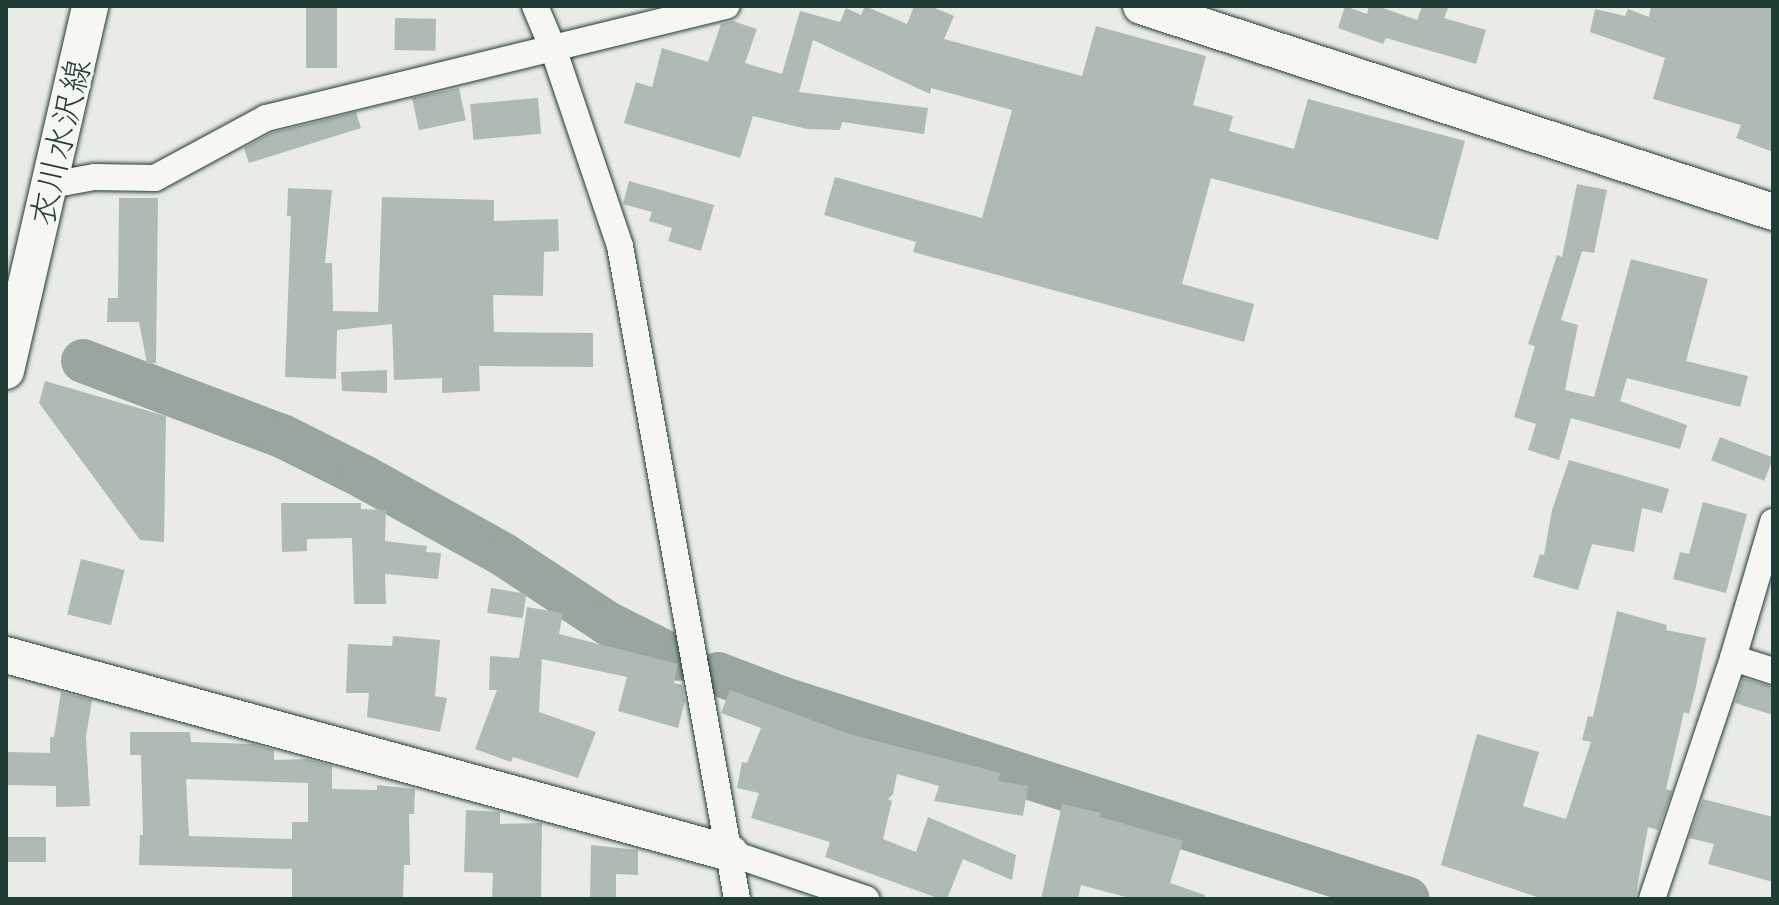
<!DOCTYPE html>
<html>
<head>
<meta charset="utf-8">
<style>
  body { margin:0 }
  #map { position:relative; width:1779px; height:905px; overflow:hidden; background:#e9ebe7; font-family:Caveat,"Klee One",sans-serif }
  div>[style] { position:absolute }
  .river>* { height:44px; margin:-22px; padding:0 22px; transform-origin:22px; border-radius:22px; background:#99a6a0 }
  .building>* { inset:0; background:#b0bab5; transform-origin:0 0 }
  .roads { filter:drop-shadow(0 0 2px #1f3d34) drop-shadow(0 0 2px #1f3d34) }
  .street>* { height:26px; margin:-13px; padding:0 13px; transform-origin:13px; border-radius:13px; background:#f6f6f2 }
  .secondary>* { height:36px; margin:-18px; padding:0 18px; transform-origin:18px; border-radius:18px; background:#f6f6f2 }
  span { translate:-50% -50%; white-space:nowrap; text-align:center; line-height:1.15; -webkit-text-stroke:6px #f6f6f2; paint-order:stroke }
  .street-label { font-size:34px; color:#1f3d34 }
  .frame { position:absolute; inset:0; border:8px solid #1f3d34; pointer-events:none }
</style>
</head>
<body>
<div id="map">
  <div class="river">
    <i style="left:83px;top:361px;width:213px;rotate:20.7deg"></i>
    <i style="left:282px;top:436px;width:92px;rotate:26.6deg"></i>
    <i style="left:364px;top:477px;width:160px;rotate:29.1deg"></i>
    <i style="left:504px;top:555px;width:123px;rotate:33.4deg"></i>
    <i style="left:607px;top:623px;width:80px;rotate:26.6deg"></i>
    <i style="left:718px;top:674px;width:67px;rotate:20.9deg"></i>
    <i style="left:781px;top:698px;width:658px;rotate:17.77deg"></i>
  </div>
  <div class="building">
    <i style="left:306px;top:6px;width:31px;height:62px"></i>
    <i style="clip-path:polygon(865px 6px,907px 24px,914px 6px,930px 6px,954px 16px,944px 39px,1082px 76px,1096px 26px,1206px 56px,1193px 105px,1233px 116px,1229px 131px,1294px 149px,1308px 99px,1465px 141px,1438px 240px,1211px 178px,1182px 284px,1254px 304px,1244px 342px,913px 252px,916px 242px,824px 215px,835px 177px,982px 218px,1012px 110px,931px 88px,930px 94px,813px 40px,799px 92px,928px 108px,924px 134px,842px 122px,840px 130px,807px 129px,753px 116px,740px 158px,624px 123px,636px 82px,652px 87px,662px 48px,708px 62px,721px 24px,733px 21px,757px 29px,745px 63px,782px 74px,800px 11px,840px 22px,846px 8px,861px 15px)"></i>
    <i style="clip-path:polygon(1345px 6px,1367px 14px,1369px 6px,1378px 6px,1417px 20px,1422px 6px,1449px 6px,1444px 18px,1486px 30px,1476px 64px,1386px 38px,1383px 44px,1338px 28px)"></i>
    <i style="clip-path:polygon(1651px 6px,1773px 6px,1773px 152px,1736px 138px,1741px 125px,1653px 99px,1665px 58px,1590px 32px,1595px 9px,1625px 16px,1628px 9px,1649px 17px)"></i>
    <i style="left:395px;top:18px;width:41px;height:32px;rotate:1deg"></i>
    <i style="left:459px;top:88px;width:33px;height:48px;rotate:78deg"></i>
    <i style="left:538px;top:98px;width:36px;height:68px;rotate:85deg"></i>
    <i style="clip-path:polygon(356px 112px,361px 128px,249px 163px,244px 148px,271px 133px)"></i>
    <i style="clip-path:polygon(629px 181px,714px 205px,701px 251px,668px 241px,672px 228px,649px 221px,652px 212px,623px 204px)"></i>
    <i style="clip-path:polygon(1577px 184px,1607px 190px,1594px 253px,1582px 251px,1561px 320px,1578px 325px,1565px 390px,1594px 397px,1631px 259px,1708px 279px,1686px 361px,1748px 376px,1740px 407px,1627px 378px,1620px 401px,1687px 425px,1680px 449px,1571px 418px,1559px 460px,1528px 450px,1536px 424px,1514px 417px,1535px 346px,1528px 344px,1557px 255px,1562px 257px)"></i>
    <i style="clip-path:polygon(288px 188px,332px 190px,325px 263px,332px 263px,333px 311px,378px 312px,382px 197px,494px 200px,494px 221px,558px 219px,559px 251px,544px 252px,543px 296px,493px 295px,494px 332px,593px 333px,593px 367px,479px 366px,480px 391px,442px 393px,442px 378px,394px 380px,392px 324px,337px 330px,336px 379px,285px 377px,291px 216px,287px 216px)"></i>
    <i style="clip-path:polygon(119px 198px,158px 198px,156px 363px,147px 364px,139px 322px,107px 322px,108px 298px,118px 298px)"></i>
    <i style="clip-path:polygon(387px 370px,387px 393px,342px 391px,341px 372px)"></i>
    <i style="clip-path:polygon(45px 381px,166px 416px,164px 542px,140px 540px,39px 403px)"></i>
    <i style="left:1720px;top:437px;width:57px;height:25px;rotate:21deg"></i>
    <i style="clip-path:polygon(1569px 460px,1669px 489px,1662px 513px,1642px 508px,1634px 552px,1592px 544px,1578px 590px,1533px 577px,1540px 554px,1544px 555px,1552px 510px)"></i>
    <i style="clip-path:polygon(1703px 502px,1747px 514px,1726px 593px,1673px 579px,1680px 552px,1689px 554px)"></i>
    <i style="clip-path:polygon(281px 503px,361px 503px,361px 509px,386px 510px,385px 541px,427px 546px,426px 552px,441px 553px,438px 579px,385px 574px,386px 604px,354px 604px,352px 538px,307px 539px,307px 551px,282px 552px)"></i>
    <i style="left:81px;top:559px;width:45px;height:57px;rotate:14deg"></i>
    <i style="left:491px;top:588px;width:36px;height:25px;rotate:9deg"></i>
    <i style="clip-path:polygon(527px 607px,563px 613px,559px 634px,678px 664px,674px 683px,682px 685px,685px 701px,678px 728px,618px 711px,627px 677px,542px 659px,539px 712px,596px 732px,578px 778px,513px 757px,511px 762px,475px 749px,497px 690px,489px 690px,490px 656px,519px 658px)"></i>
    <i style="clip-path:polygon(1617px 611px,1667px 625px,1666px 630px,1706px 638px,1695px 691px,1689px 714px,1684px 712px,1666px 789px,1672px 791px,1658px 830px,1648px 827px,1635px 899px,1543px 899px,1441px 865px,1477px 734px,1539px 752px,1523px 806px,1566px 819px,1591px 742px,1582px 740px,1588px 716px,1593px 717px)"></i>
    <i style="clip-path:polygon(393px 636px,440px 640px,435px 696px,447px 698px,440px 732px,367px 717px,369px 693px,346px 693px,348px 644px,392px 646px)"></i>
    <i style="clip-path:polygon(1743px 678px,1773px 687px,1773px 715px,1735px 703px)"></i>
    <i style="clip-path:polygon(730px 690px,849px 734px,1000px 773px,998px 781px,1028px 786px,1023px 816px,934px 801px,939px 786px,897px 774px,893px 794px,888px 799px,892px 801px,883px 839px,916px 852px,928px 817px,1016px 855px,1012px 880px,963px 859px,947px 899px,940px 899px,825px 857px,830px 842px,751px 818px,759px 793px,737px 788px,742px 762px,747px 763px,761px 728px,721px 713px)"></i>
    <i style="clip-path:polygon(61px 692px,92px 700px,86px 737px,90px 806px,56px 807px,56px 786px,6px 785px,6px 752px,50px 753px,50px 737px,54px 737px)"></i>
    <i style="clip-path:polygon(evenodd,130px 732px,190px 732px,191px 742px,252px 744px,274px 750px,274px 760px,307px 759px,332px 766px,332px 789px,377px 790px,377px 785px,415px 789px,414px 814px,409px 814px,410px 865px,404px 865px,403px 899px,292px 899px,292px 869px,139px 865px,140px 835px,143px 835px,141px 755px,130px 755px,130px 732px,186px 779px,308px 783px,308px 822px,292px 822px,292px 839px,189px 836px,186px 779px)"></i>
    <i style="clip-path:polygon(1703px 799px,1773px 817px,1773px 882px,1708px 864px,1714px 844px,1689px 838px)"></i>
    <i style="clip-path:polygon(1062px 804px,1101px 813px,1100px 817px,1183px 841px,1170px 883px,1205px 895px,1205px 899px,1133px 899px,1081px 885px,1078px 899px,1041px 899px)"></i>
    <i style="clip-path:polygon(466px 810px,500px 812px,500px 824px,542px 823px,541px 899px,492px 899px,493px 873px,464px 872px)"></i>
    <i style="left:6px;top:837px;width:40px;height:25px"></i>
    <i style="clip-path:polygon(591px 845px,638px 850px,638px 875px,616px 874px,616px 899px,590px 899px)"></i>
  </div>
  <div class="roads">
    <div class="street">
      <i style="left:535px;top:6px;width:49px;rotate:67.1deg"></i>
      <i style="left:554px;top:51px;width:206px;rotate:71.3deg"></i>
      <i style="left:620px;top:246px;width:663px;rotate:79.84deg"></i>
      <i style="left:51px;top:185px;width:44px;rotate:-10.5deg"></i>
      <i style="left:94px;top:177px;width:61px;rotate:0.9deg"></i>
      <i style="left:155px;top:178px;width:126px;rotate:-28.4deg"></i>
      <i style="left:266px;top:118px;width:474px;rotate:-13.7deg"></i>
      <i style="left:1733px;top:658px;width:42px;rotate:18deg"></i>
      <i style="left:730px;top:853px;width:144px;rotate:18.7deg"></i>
      <i style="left:1652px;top:899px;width:254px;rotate:-71.4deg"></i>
      <i style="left:1733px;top:658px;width:142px;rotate:-73.6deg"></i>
    </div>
    <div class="secondary">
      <i style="left:1141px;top:6px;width:665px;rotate:18.05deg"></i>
      <i style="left:6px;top:371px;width:375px;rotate:-77deg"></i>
      <i style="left:6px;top:655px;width:751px;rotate:15.3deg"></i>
    </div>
  </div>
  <div class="street-label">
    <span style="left:60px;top:142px;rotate:-77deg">衣川水沢線</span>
  </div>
  <div class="frame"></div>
</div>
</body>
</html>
